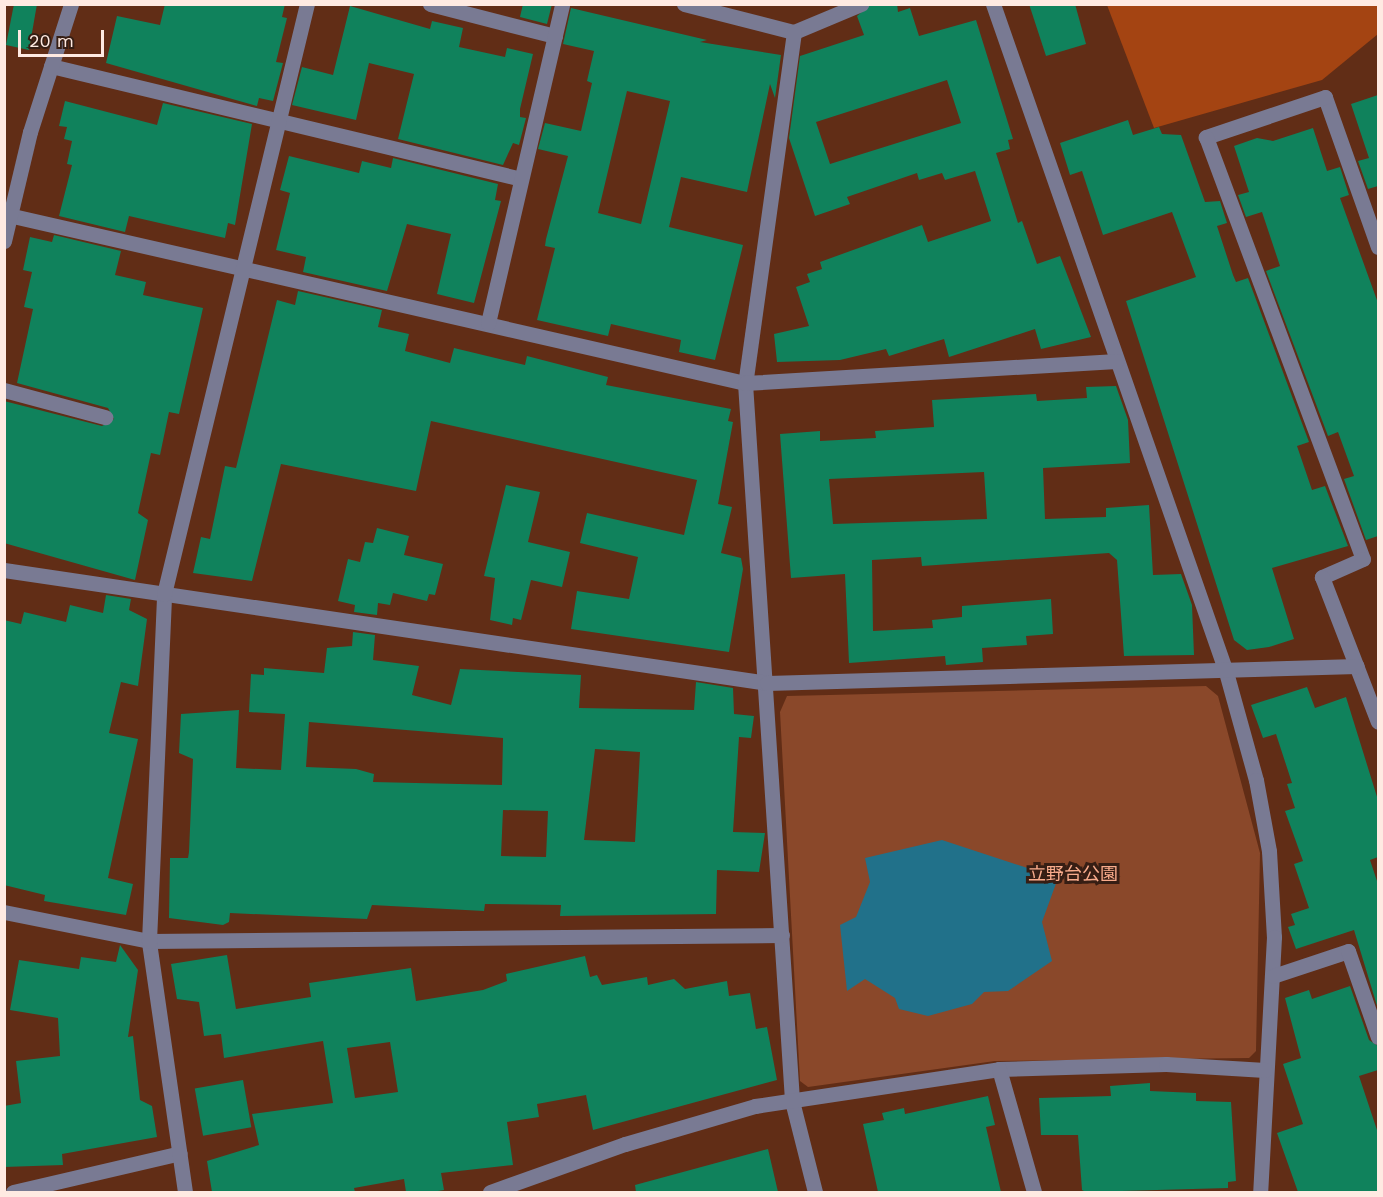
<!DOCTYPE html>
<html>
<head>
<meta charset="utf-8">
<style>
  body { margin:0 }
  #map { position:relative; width:1383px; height:1197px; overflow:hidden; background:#612d16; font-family:"Work Sans","Noto Sans JP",sans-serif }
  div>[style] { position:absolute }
  .green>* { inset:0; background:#8a482a }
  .forest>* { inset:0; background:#a44412 }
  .water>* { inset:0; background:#21718a }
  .building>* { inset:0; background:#10825c; transform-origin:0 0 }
  .minor>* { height:15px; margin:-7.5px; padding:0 7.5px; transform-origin:7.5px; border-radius:7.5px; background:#797a93 }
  span { translate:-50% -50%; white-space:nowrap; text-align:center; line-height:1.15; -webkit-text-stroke:6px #361e14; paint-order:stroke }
  .park-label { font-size:18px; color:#f9ac8c }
  .frame { position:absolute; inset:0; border:6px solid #ffeae2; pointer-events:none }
  .scale { position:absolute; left:18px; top:30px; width:86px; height:27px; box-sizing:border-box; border:3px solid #ffeae2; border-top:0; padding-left:8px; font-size:18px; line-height:21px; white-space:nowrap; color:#ffeae2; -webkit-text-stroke:4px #361e14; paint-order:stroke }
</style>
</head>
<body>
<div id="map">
  <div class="green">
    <i style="clip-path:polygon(1206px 686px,1218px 696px,1260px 853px,1256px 1051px,1249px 1058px,995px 1061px,808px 1087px,800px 1081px,780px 712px,787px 696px)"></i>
  </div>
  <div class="forest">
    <i style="clip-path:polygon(1107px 5px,1378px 5px,1378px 34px,1322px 80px,1154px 128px)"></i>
  </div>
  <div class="water">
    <i style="clip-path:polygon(942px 840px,1058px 878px,1042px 922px,1052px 961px,1008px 991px,984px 992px,972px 1004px,928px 1016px,899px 1009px,895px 998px,865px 979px,847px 991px,840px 925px,856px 917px,870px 882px,865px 858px)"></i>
  </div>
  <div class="building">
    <i style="clip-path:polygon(14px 4px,37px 4px,29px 50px,6px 45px)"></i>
    <i style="clip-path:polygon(165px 4px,285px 4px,282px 17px,287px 18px,276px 62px,283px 63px,273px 101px,259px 98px,257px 106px,106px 63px,117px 16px,160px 25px)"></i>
    <i style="clip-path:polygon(523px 4px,552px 4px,547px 24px,520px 17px)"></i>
    <i style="clip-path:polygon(evenodd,871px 4px,897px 4px,898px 12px,910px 8px,919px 36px,976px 20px,1013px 139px,1008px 140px,1010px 149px,996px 153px,1018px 223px,1022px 221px,1037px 264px,1060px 256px,1091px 337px,1041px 349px,1035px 329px,949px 357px,944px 339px,889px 356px,886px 349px,840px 360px,777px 362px,774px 334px,809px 326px,796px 287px,810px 282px,807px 274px,822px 269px,820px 262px,922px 225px,928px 242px,991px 221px,975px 171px,945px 180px,942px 173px,919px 180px,917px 173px,847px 197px,850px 204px,815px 216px,789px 138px,800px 56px,864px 35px,857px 16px,871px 4px,947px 80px,961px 123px,830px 164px,816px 122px,947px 80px)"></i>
    <i style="clip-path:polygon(1029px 4px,1075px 4px,1086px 44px,1046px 56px)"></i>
    <i style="clip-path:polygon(350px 6px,430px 29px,432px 21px,463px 28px,459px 47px,505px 57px,507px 48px,533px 54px,520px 109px,520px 117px,526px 118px,519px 145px,513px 143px,503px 165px,398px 139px,414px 74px,369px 63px,356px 120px,292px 105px,302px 67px,333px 75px)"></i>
    <i style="clip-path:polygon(evenodd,571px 8px,707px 40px,700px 42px,781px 55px,775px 98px,770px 84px,747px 192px,681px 177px,669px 227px,743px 245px,715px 360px,679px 352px,681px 340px,611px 324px,608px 336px,537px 320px,555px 248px,545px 246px,546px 239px,568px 156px,538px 149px,545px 123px,581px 131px,592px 83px,587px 81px,594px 51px,563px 44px,571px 8px,627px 91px,670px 101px,641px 224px,598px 213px,627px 91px)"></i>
    <i style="clip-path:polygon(1378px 95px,1378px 186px,1368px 189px,1358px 161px,1369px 158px,1351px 104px)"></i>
    <i style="clip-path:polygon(65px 101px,157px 125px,163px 103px,252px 124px,235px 225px,228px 223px,225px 238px,129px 216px,125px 232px,59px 216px,72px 165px,67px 164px,72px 141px,64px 139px,67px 127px,59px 126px)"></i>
    <i style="clip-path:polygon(1128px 120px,1133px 135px,1159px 127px,1162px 134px,1181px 135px,1205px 202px,1220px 201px,1227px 223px,1217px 226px,1233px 275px,1236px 282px,1248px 278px,1309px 442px,1297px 446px,1312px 490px,1325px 486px,1348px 546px,1272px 568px,1294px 639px,1269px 647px,1247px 650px,1234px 640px,1126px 301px,1196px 277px,1172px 212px,1103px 235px,1082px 171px,1070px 175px,1060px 143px)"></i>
    <i style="clip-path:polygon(1313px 128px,1327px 171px,1340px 167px,1349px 195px,1340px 198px,1378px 303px,1378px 536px,1366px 540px,1344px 479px,1354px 476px,1338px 432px,1328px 436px,1266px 271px,1280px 266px,1262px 212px,1246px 217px,1238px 195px,1249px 192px,1234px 146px,1257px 138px,1273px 141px)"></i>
    <i style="clip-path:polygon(289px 156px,359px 173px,362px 161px,391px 168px,393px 158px,498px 184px,495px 200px,501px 201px,474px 303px,437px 294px,451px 234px,407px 224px,387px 291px,303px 272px,306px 257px,276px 250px,290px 193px,280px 190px)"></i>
    <i style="clip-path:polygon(54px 235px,121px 251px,115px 275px,146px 282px,143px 295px,203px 308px,179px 414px,169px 412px,160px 455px,151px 453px,138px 513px,148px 520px,135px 580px,4px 543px,4px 401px,102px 426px,114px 419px,108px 408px,17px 383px,33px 309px,24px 307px,32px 272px,23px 270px,30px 237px,52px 242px)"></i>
    <i style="clip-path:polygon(298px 291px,382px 310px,378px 327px,409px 334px,405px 351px,450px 363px,454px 348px,525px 365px,527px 356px,608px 377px,606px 385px,731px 409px,728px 421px,733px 422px,718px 504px,732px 507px,721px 553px,741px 558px,743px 569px,729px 652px,571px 629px,577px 591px,629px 599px,638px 557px,580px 543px,587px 513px,684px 535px,697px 480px,431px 421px,416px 491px,281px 464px,252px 581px,193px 573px,201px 537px,210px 539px,225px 466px,236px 468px,277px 300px,295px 305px)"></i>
    <i style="clip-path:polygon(evenodd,1116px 386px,1128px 420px,1130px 463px,1043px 468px,1045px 519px,1106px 517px,1106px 508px,1149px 505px,1153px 575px,1181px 574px,1192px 605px,1194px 655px,1124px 656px,1117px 560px,1109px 553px,922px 566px,921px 557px,872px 560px,873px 631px,933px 628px,932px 620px,962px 617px,962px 606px,1051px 599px,1053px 634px,1026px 636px,1027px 645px,982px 648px,983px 662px,946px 665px,945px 656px,849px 663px,845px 574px,791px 578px,780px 434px,820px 431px,820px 441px,876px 438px,875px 431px,934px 427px,932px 400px,1036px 394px,1037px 401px,1087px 398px,1086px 387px,1116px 386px,984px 472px,987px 519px,833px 524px,829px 479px,984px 472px)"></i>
    <i style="clip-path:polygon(506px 485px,540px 492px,528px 542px,570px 552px,562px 587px,531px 580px,521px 620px,513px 618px,512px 625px,490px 620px,495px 578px,484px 576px)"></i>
    <i style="clip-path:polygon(377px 528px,409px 536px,404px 555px,443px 564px,435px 595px,429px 594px,427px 601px,393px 593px,390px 605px,378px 603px,377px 615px,354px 612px,355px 605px,338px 601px,348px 559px,360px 562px,365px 542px,373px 543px)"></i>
    <i style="clip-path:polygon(106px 595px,131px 599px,129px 610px,147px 619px,138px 686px,121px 682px,109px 733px,138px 739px,108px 878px,133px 884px,126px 915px,44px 901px,45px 895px,4px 885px,4px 620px,21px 624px,24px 612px,66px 622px,70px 605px,103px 613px)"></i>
    <i style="clip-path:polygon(evenodd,353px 632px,375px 635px,373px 660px,419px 666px,412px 695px,451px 705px,460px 669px,581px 675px,579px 708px,694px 710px,696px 682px,733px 688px,734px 714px,754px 716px,751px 738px,739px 737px,733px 832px,765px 833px,759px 872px,717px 870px,716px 914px,560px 916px,561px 905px,485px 904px,484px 911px,372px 905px,367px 919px,230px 913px,229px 922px,223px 925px,169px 918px,170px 858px,188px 858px,189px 852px,193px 759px,179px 753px,181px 714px,239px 710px,236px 768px,281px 770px,285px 714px,249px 712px,251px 674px,264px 675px,264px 668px,324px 673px,327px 648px,352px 646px,353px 632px,309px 722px,503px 738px,502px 785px,373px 782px,374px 774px,356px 769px,306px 767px,309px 722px,353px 632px,595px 749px,640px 752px,635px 842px,584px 840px,595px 749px,353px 632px,503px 810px,548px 811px,546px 857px,501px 856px,503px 810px)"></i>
    <i style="clip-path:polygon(1307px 687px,1315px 708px,1346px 697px,1378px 800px,1378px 857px,1370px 860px,1378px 884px,1378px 1009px,1354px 930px,1296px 949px,1288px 927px,1295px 925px,1291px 914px,1309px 908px,1294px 864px,1303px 861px,1285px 811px,1295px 808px,1287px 784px,1292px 783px,1276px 734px,1263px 738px,1251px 705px)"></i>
    <i style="clip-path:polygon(120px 945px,138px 970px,128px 1037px,133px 1036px,140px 1100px,152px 1106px,157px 1137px,62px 1154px,63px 1165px,4px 1167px,4px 1106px,21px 1103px,16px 1061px,60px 1056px,58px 1018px,10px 1010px,19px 960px,79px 969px,81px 957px,116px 962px)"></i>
    <i style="clip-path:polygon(evenodd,227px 955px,236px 1009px,311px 997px,309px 983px,411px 968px,416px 1001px,483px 990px,507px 981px,506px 974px,585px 956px,590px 977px,597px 975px,602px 985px,647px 977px,648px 985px,674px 979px,685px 989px,727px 981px,729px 996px,750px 993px,756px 1029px,767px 1027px,777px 1080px,593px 1130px,586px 1095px,537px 1104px,539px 1117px,507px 1122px,513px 1165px,441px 1173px,444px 1190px,432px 1192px,406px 1192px,404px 1179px,354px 1188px,355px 1192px,212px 1192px,207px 1161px,259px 1145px,252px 1114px,333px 1103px,323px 1041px,224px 1058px,221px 1034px,204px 1036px,199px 1002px,177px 999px,171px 964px,227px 955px,390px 1042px,398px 1092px,355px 1098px,347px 1048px,390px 1042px)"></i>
    <i style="clip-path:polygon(1350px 986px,1369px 1040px,1378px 1046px,1378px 1070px,1359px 1076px,1378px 1133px,1378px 1192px,1298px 1192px,1277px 1133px,1303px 1124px,1283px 1064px,1301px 1058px,1285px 998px,1309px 990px,1312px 999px)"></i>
    <i style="left:243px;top:1080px;width:48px;height:49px;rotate:80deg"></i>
    <i style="clip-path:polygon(1150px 1083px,1150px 1091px,1196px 1093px,1196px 1101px,1231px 1102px,1236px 1181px,1228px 1182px,1228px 1188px,1086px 1192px,1082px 1190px,1078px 1135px,1041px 1135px,1039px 1098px,1111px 1096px,1110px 1086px)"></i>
    <i style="clip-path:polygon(988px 1096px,995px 1125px,986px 1127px,1001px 1192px,878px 1192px,863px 1124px,884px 1120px,882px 1113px,904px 1108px,905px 1114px)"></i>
    <i style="clip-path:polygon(768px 1149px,778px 1192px,636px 1192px,635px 1185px)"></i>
  </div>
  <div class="minor">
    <i style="left:430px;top:4px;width:129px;rotate:14.4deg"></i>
    <i style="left:684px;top:4px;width:114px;rotate:14.3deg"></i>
    <i style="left:794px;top:32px;width:73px;rotate:-22.7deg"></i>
    <i style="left:993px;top:4px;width:707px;rotate:70.77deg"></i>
    <i style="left:1226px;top:672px;width:112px;rotate:74.5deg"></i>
    <i style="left:1256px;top:780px;width:72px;rotate:79.6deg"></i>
    <i style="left:1269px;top:851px;width:86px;rotate:86.7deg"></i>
    <i style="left:1274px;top:937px;width:255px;rotate:93.1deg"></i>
    <i style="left:794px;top:32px;width:354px;rotate:97.9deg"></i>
    <i style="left:745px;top:383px;width:720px;rotate:86.25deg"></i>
    <i style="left:792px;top:1101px;width:94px;rotate:75.8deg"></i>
    <i style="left:51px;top:66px;width:483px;rotate:13.5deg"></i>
    <i style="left:4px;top:214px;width:760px;rotate:12.85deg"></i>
    <i style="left:745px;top:383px;width:372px;rotate:-3.4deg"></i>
    <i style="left:4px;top:241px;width:112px;rotate:-76.6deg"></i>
    <i style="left:30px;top:132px;width:134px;rotate:-72.2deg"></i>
    <i style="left:1378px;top:247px;width:159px;rotate:-109.5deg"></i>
    <i style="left:1325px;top:97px;width:126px;rotate:161.4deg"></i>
    <i style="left:1206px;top:137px;width:450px;rotate:69.6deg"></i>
    <i style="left:1363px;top:559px;width:45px;rotate:156.3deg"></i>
    <i style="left:1322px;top:577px;width:155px;rotate:68.9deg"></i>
    <i style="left:488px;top:323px;width:327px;rotate:-76.9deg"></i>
    <i style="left:4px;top:390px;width:105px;rotate:15deg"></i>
    <i style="left:4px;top:570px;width:771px;rotate:8.42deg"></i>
    <i style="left:767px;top:683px;width:590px;rotate:-1.65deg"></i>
    <i style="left:4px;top:912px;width:148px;rotate:11.3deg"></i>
    <i style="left:149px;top:941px;width:633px;rotate:-0.54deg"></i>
    <i style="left:1273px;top:976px;width:79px;rotate:-18.4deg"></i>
    <i style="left:1348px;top:951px;width:91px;rotate:70.8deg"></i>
    <i style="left:999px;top:1069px;width:167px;rotate:-1.7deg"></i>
    <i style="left:1166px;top:1064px;width:99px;rotate:3.5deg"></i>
    <i style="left:13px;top:1192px;width:171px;rotate:-13.1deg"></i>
    <i style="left:185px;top:1192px;width:254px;rotate:-98.2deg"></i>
    <i style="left:149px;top:941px;width:347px;rotate:-87.5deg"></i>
    <i style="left:164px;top:594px;width:607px;rotate:-76.38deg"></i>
    <i style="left:490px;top:1192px;width:143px;rotate:-19.6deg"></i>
    <i style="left:625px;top:1144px;width:135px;rotate:-16.3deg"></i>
    <i style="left:755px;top:1106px;width:247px;rotate:-8.6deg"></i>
    <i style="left:999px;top:1069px;width:128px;rotate:74.1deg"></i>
  </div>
  <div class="park-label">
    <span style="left:1073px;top:874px">立野台公園</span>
  </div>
  <div class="frame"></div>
  <div class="scale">20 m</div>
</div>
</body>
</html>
